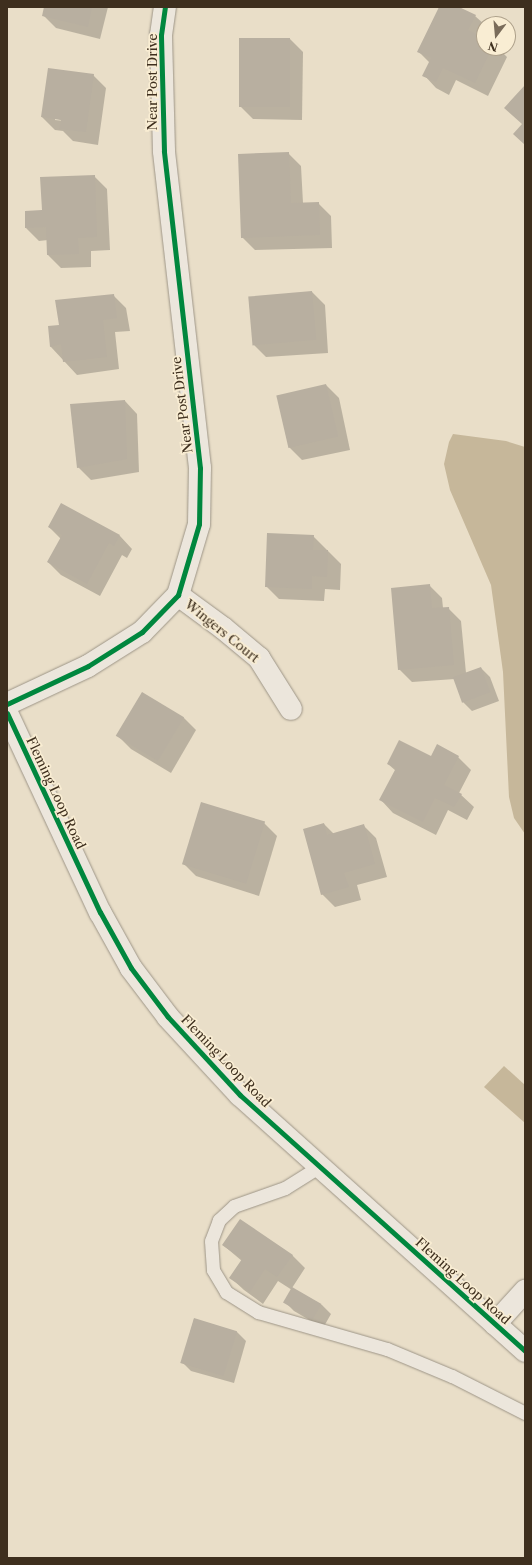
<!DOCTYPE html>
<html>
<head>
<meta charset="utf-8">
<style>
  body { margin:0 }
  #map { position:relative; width:532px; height:1565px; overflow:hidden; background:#e9dec8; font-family:"Libre Caslon Text",serif }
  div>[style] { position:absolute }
  .water>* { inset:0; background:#c6b79a }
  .shadow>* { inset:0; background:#0003 }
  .building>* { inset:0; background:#b8afa0; transform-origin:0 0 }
  .roads { filter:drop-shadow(0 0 1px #9d9587) drop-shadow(0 0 1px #9d9587) }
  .lane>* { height:13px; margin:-6.5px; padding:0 6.5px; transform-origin:6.5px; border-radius:6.5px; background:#ece6dc }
  .street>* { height:22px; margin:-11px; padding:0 11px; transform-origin:11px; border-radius:11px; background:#ece6dc }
  .secondary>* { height:22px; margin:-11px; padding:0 11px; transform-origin:11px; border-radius:11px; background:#ece6dc }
  .cycleway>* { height:5px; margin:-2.5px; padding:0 2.5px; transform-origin:2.5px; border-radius:2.5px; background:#00873e }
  span { translate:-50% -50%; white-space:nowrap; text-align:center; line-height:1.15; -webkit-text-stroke:3.5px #f9edd3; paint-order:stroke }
  .street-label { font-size:13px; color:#3e2f1e }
  .frame { position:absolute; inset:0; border:8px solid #3e2f1e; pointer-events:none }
  .north { position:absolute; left:476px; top:16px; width:40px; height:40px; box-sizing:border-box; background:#f9edd3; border:1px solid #aea18b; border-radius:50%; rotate:196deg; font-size:11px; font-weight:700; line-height:16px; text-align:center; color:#3e2f1e }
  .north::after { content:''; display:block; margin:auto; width:14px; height:18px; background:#7a6c5a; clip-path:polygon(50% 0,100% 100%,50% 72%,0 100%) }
</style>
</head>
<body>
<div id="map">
  <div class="water">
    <i style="clip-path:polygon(453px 434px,506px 441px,525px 447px,525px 834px,514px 818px,509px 797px,503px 672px,491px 585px,450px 490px,444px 464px,449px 442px)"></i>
    <i style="clip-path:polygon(504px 1066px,525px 1085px,525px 1123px,484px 1087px)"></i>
  </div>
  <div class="shadow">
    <i style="clip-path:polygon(45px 7px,108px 7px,100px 39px,56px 28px,43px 15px)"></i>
    <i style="clip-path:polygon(440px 7px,457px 7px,475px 16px,484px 24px,484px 48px,498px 48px,507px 57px,488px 96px,456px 80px,449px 95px,436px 88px,424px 75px,430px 63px,419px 52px)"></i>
    <i style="clip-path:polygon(290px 39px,303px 52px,302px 120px,253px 119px,240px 106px)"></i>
    <i style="clip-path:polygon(evenodd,93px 75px,106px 88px,98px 145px,73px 141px,63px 131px,55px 130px,42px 117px,93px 75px,55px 118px,65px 121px,55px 120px,55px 118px)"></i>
    <i style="clip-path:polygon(288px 153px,301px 166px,303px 203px,318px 203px,331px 216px,332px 248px,255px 250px,242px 237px)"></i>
    <i style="clip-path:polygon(94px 176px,107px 189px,110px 250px,91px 251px,91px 267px,61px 268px,48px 255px,48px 240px,39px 241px,26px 228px,43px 211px)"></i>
    <i style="clip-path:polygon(312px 292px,325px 305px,328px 353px,266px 357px,253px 344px)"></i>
    <i style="clip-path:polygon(113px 295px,126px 308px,130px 331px,115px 332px,119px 369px,77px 375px,51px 347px,49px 327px,60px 326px)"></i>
    <i style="clip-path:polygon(326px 385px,339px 398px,350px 450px,302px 460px,289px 447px)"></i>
    <i style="clip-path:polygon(125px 401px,137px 414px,139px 472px,91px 480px,78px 467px)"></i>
    <i style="clip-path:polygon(49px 527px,120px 536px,132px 549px,127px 558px,122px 555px,100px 596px,61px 575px,48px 562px,61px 539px)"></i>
    <i style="clip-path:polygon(313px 536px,341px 564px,340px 590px,325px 589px,324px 601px,279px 599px,266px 586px)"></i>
    <i style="clip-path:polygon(429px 585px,442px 598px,443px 608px,448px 608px,461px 621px,466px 673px,481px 668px,490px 677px,499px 701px,472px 711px,463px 702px,455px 679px,412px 682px,399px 669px)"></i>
    <i style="clip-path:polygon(183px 717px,196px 730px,171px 773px,131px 749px,118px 736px)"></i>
    <i style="clip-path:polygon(431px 757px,458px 757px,471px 770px,459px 793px,474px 807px,467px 820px,448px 810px,436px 835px,393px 813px,381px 800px,396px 771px,388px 764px)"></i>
    <i style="clip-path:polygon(264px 823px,277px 836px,259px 896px,196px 876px,183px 863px)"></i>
    <i style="clip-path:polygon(324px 824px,334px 834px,363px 825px,376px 838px,387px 877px,357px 885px,361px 900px,335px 907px,322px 894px)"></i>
    <i style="clip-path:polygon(223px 1245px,292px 1255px,305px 1268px,292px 1288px,322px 1305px,331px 1314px,323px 1328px,294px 1311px,285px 1302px,292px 1290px,278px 1281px,263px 1304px,244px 1290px,231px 1278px,242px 1261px)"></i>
    <i style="clip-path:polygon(194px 1319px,237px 1332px,246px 1341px,234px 1383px,191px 1371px,182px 1362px)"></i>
  </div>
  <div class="building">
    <i style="clip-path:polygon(44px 7px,92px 7px,88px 27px,42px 16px)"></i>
    <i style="clip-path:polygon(439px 7px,459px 7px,476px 15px,468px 30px,484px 38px,484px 48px,492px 48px,475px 83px,443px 68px,436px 82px,422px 76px,431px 58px,417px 52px)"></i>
    <i style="left:239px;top:38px;width:51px;height:69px"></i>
    <i style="clip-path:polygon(48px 68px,94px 74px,86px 132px,59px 129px,61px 120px,41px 117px)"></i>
    <i style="clip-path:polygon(525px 85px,525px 145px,513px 134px,522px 124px,504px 108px)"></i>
    <i style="clip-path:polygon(289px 152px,291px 203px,319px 202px,320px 235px,241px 238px,238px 154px)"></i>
    <i style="clip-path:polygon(95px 175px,97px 237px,78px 238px,79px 254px,47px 255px,46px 227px,25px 228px,25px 211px,42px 210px,40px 177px)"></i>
    <i style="left:312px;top:291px;width:49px;height:64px;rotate:85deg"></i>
    <i style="clip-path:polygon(114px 294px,117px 318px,103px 320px,107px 357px,63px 362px,61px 344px,50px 347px,48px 326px,59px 325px,55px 300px)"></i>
    <i style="left:326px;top:384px;width:54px;height:51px;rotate:77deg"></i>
    <i style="clip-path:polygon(125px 400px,127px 459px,77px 468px,70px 404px)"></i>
    <i style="clip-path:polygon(61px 503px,120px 535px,114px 546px,109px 543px,87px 584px,47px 562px,62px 535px,48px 527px)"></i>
    <i style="clip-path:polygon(267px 533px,314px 535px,313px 550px,328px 550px,327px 577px,312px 576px,312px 589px,265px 587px)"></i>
    <i style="clip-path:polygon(430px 584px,432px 608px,449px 607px,454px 665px,398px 670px,391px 588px)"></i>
    <i style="left:481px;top:667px;width:27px;height:30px;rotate:70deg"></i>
    <i style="left:142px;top:692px;width:49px;height:51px;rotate:31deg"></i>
    <i style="clip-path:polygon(399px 740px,431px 756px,437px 744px,459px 756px,444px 785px,462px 794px,454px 807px,435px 798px,423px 822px,379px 800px,396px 768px,387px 764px)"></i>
    <i style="left:201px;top:802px;width:67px;height:65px;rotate:17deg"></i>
    <i style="clip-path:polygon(324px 823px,327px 835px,364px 824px,375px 864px,344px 873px,349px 887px,321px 895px,303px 829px)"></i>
    <i style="clip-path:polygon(240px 1219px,293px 1255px,277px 1277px,265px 1269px,250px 1292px,229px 1278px,242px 1259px,222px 1245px)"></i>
    <i style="left:292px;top:1287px;width:34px;height:18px;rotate:30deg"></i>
    <i style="left:194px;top:1318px;width:45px;height:47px;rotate:17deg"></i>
  </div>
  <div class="roads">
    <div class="lane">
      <i style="left:320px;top:1166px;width:41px;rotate:147.8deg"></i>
      <i style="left:285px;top:1188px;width:54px;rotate:160.6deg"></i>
      <i style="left:234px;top:1206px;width:21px;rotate:137deg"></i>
      <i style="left:219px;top:1220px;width:22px;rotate:111deg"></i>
      <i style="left:211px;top:1241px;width:29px;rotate:86deg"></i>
      <i style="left:213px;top:1270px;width:26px;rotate:59deg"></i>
      <i style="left:226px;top:1292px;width:38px;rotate:32deg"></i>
      <i style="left:258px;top:1312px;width:134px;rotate:16deg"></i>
      <i style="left:387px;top:1349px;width:70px;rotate:22.6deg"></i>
      <i style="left:452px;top:1376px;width:82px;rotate:26.9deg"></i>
    </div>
    <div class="street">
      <i style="left:178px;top:595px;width:56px;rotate:36.3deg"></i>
      <i style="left:223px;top:628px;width:47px;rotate:39.8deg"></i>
      <i style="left:259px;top:658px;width:60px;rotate:57.9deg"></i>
      <i style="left:7px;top:704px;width:89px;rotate:-25.1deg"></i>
      <i style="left:88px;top:666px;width:64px;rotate:-32.2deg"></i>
      <i style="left:142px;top:632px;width:52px;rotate:-45.8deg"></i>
      <i style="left:178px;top:595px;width:74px;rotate:-73.5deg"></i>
      <i style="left:199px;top:524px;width:56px;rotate:-89deg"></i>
      <i style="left:200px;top:468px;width:319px;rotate:-96.5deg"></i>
      <i style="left:164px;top:151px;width:116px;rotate:-91.5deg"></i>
      <i style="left:161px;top:35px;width:28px;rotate:-82deg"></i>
      <i style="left:495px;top:1324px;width:45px;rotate:-47.7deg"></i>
    </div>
    <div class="secondary">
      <i style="left:7px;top:713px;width:220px;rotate:65deg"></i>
      <i style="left:100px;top:912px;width:64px;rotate:61deg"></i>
      <i style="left:131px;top:968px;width:61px;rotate:52.9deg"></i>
      <i style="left:168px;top:1017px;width:106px;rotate:47.3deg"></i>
      <i style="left:240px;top:1095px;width:383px;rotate:41.9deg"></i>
    </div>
  </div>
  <div class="cycleway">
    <i style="left:7px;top:704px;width:89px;rotate:-25.1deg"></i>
    <i style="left:88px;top:666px;width:64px;rotate:-32.2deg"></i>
    <i style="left:142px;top:632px;width:52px;rotate:-45.8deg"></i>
    <i style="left:178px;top:595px;width:74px;rotate:-73.5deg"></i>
    <i style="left:199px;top:524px;width:56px;rotate:-89deg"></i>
    <i style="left:200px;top:468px;width:319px;rotate:-96.5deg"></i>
    <i style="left:164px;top:151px;width:116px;rotate:-91.5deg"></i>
    <i style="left:161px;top:35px;width:28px;rotate:-82deg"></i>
    <i style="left:7px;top:713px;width:220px;rotate:65deg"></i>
    <i style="left:100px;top:912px;width:64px;rotate:61deg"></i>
    <i style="left:131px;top:968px;width:61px;rotate:52.9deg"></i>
    <i style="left:168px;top:1017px;width:106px;rotate:47.3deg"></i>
    <i style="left:240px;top:1095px;width:383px;rotate:41.9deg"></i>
  </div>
  <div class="street-label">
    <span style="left:152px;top:82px;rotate:-90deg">Near Post Drive</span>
    <span style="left:182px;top:405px;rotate:-97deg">Near Post Drive</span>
    <span style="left:222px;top:631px;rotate:39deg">Wingers Court</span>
    <span style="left:56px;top:793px;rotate:65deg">Fleming Loop Road</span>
    <span style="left:226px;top:1061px;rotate:46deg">Fleming Loop Road</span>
    <span style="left:463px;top:1281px;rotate:42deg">Fleming Loop Road</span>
  </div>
  <div class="frame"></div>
  <div class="north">N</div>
</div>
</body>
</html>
